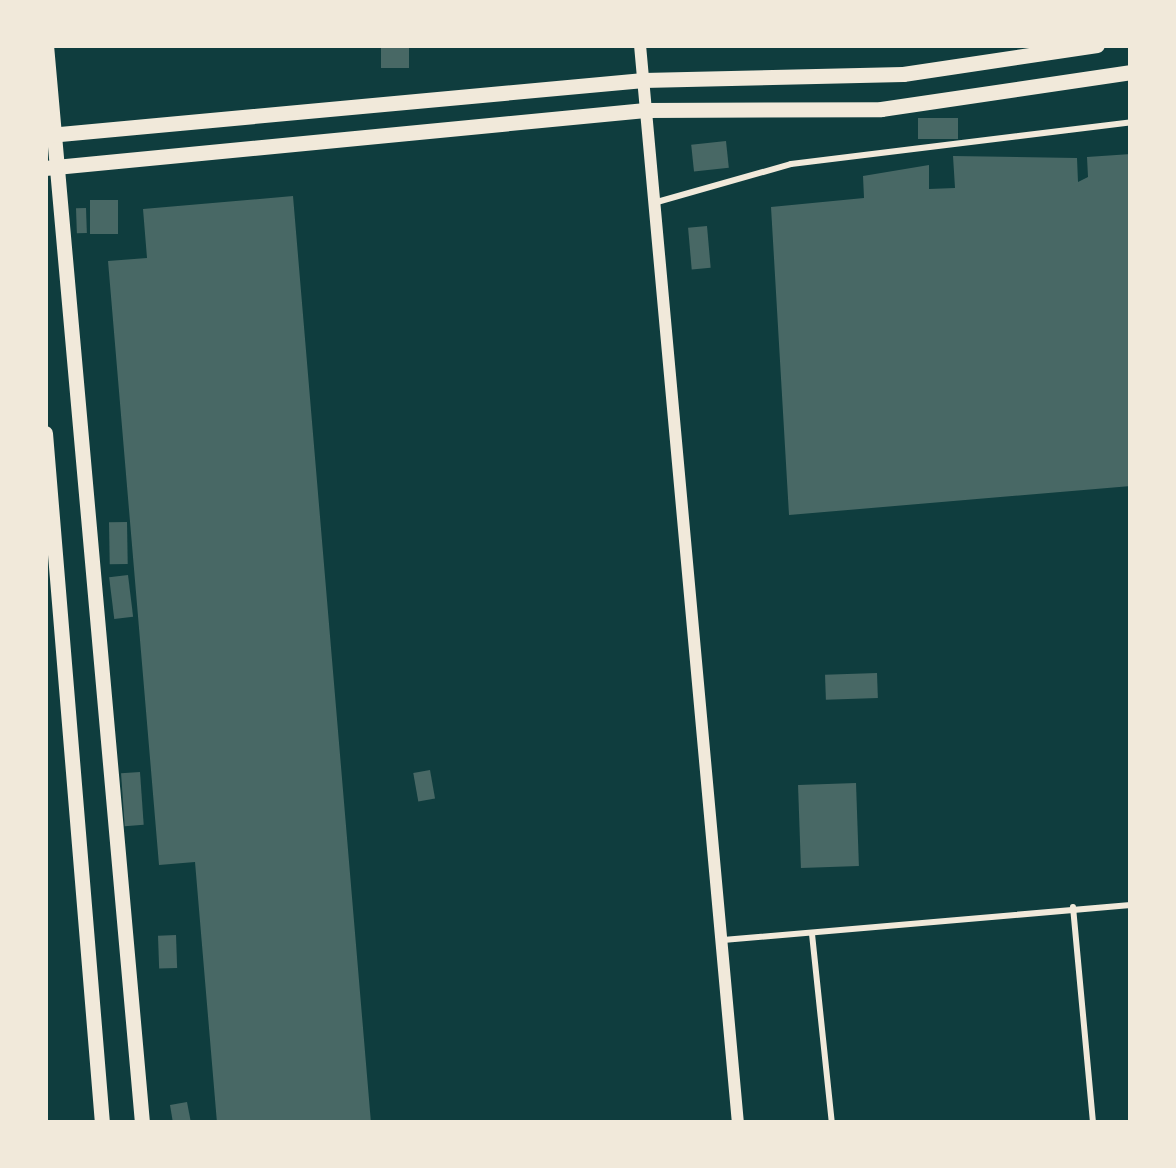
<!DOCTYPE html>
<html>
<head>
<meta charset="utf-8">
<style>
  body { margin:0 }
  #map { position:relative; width:1176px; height:1168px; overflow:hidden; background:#0f3d3e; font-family:"Source Serif 4",serif }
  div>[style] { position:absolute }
  .building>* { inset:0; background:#486865; transform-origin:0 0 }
  .service>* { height:6px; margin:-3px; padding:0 3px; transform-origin:3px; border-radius:3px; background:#f1e9da }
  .minor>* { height:12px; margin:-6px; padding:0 6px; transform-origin:6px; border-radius:6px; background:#f1e9da }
  .tertiary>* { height:15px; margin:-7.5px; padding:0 7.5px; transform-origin:7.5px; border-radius:7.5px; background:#f1e9da }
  span { translate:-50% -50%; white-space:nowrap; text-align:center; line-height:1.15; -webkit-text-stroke:10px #f1e9da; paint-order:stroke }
  .frame { position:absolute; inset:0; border:48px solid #f1e9da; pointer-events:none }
</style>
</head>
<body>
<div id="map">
  <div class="building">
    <i style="left:381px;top:45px;width:28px;height:23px"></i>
    <i style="left:918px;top:118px;width:40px;height:21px"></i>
    <i style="left:726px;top:141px;width:27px;height:35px;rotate:84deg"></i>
    <i style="clip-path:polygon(1131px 154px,1131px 486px,789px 515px,771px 207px,864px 198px,863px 176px,929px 165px,929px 189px,955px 188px,953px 156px,1077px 158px,1078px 182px,1088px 177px,1087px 157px)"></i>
    <i style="clip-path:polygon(293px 196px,371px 1123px,217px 1123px,195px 862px,159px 865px,108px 261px,147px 258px,143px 209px)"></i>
    <i style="left:90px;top:200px;width:28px;height:34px"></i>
    <i style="left:86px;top:208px;width:25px;height:10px;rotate:88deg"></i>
    <i style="left:707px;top:226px;width:42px;height:19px;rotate:85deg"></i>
    <i style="left:127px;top:522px;width:42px;height:18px;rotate:89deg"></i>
    <i style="left:128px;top:575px;width:42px;height:19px;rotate:83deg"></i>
    <i style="left:877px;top:673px;width:25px;height:52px;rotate:88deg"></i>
    <i style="left:430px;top:770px;width:29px;height:17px;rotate:80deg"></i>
    <i style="left:140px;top:772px;width:53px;height:19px;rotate:86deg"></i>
    <i style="left:856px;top:783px;width:83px;height:58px;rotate:88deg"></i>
    <i style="left:176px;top:935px;width:33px;height:18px;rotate:88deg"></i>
    <i style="clip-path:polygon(187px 1102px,191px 1123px,173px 1123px,170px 1105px)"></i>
  </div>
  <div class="service">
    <i style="left:657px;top:202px;width:139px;rotate:-15.8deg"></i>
    <i style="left:791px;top:164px;width:343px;rotate:-7deg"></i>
    <i style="left:1073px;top:907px;width:217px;rotate:84.7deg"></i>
    <i style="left:812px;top:934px;width:190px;rotate:84deg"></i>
    <i style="left:723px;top:940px;width:409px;rotate:-4.9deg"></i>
  </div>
  <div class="minor">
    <i style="left:640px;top:45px;width:1082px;rotate:84.81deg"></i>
  </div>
  <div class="tertiary">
    <i style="left:46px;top:45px;width:1082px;rotate:84.91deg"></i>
    <i style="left:49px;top:135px;width:597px;rotate:-5.29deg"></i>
    <i style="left:643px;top:80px;width:260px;rotate:-1.3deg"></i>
    <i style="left:903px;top:74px;width:196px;rotate:-8.5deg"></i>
    <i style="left:45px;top:168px;width:603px;rotate:-5.52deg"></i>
    <i style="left:645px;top:110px;width:236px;rotate:-0.2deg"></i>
    <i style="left:881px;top:109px;width:253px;rotate:-8.4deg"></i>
    <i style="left:45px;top:433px;width:692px;rotate:85.28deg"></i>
  </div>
  <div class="frame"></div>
</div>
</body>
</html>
